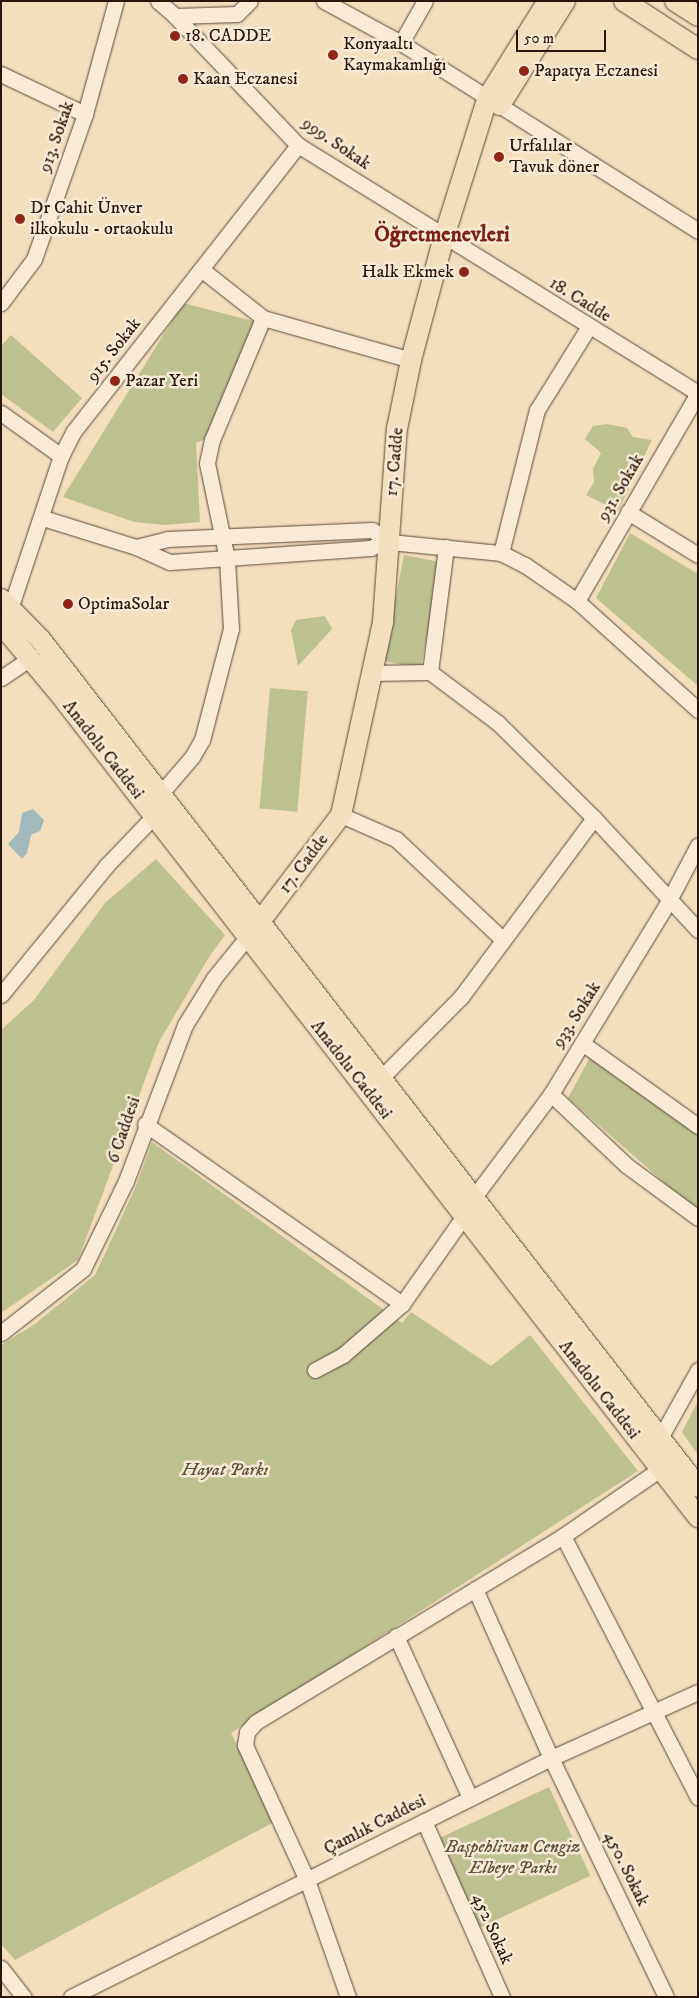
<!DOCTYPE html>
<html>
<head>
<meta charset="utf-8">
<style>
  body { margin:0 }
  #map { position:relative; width:699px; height:1998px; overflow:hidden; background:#f4dfbd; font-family:"IM FELL DW Pica",serif }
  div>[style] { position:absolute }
  .green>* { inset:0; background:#bdc190; transform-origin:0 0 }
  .water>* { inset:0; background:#a1babc }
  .roads { filter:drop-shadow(0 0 1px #5b4838) drop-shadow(0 0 1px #5b4838) }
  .minor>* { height:15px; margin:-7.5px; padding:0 7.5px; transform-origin:7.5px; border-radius:7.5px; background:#f8ead4 }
  .major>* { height:20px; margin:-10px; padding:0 10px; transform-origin:10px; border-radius:10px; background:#f4dfbd }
  .dots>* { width:14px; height:14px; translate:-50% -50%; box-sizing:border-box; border:2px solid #f8ead4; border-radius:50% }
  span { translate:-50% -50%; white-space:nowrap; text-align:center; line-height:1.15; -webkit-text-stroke:5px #f8ead4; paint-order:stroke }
  .poi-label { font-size:18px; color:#28160b }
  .left { translate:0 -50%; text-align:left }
  .right { translate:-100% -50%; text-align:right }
  .street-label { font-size:18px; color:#28160b }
  .park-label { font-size:18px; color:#5c523a; font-style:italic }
  .district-label { font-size:22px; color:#7a1f14; font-weight:700 }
  .frame { position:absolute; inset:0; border:2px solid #28160b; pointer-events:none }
  .scale { position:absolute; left:516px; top:30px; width:90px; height:22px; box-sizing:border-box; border:2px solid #28160b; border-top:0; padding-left:6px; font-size:15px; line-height:18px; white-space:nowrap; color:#28160b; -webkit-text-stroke:4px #f8ead4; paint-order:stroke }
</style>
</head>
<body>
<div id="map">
  <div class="green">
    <i style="clip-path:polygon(183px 303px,257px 322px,208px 438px,196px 443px,200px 522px,165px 525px,134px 522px,63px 497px)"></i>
    <i style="clip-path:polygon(11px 335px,82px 398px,53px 432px,1px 394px,1px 346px)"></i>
    <i style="clip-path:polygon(607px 424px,627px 428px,633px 437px,652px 440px,618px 511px,586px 495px,594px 482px,593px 469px,601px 453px,585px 439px,593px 426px)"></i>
    <i style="clip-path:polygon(630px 533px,698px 574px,698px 686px,596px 598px)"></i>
    <i style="left:404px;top:555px;width:38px;height:108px;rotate:11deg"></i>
    <i style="clip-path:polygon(325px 616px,332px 629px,298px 666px,291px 630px,296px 620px)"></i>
    <i style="left:270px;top:688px;width:38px;height:121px;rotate:5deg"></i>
    <i style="clip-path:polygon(156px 859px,225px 935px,209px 957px,159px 1042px,78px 1260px,1px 1313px,1px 1030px,34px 1000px,105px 903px)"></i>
    <i style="clip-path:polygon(590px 1057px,698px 1135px,698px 1208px,676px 1193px,568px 1098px)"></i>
    <i style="clip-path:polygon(152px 1142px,402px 1323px,411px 1312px,491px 1366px,530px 1335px,638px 1471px,231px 1733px,274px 1822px,15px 1960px,1px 1944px,1px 1345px,35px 1324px,95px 1275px,136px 1186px)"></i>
    <i style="clip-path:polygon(698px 1401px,698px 1455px,682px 1432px)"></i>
    <i style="left:549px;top:1787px;width:98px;height:125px;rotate:65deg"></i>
  </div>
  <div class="water">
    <i style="clip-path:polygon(33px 809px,44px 820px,40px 831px,31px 835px,27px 853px,22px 859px,8px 844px,19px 832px,22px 813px)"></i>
  </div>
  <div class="roads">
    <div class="minor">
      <i style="left:158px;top:1px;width:23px;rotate:41deg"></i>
      <i style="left:175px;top:16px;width:178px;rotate:46.4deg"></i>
      <i style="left:298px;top:145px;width:471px;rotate:31.8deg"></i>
      <i style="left:324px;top:1px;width:88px;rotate:28.6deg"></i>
      <i style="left:401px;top:43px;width:352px;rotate:32.3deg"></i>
      <i style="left:175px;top:16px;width:62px;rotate:-1.8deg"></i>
      <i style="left:237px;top:14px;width:18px;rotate:-45deg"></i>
      <i style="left:401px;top:43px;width:48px;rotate:-60.3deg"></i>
      <i style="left:1px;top:74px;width:93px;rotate:25.5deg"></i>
      <i style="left:201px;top:269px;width:79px;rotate:38.3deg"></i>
      <i style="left:263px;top:318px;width:154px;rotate:15.8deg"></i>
      <i style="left:1px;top:303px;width:55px;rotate:-53.1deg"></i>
      <i style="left:34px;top:259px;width:154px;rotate:-70.6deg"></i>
      <i style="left:85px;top:114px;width:117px;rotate:-74.7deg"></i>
      <i style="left:1px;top:413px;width:74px;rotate:35.6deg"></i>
      <i style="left:628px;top:512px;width:82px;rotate:31.6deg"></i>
      <i style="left:43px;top:518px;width:97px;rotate:17.3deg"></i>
      <i style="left:136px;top:547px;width:37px;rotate:24deg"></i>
      <i style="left:170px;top:562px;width:201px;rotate:-4deg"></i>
      <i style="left:371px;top:548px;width:14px;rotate:-30deg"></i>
      <i style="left:136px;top:547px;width:32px;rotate:-14deg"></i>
      <i style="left:167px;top:539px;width:205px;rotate:-2.5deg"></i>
      <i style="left:372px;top:530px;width:22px;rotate:34deg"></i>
      <i style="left:390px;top:542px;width:112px;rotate:5.7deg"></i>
      <i style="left:501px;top:553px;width:27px;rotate:27deg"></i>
      <i style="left:525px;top:565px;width:63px;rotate:34.7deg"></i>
      <i style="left:577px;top:601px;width:163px;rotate:42deg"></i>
      <i style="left:501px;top:553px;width:147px;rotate:-75.9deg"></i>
      <i style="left:537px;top:410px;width:97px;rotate:-58.1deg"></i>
      <i style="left:577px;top:601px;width:241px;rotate:-59.8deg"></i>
      <i style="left:11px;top:606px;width:158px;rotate:-71.6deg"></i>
      <i style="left:61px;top:456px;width:28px;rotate:-63deg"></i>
      <i style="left:74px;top:431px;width:363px;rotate:-51.9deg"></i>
      <i style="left:430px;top:672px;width:126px;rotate:-82.7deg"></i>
      <i style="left:371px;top:673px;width:59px;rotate:-1deg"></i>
      <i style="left:430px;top:672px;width:85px;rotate:36.9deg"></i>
      <i style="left:498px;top:723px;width:135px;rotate:44.7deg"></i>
      <i style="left:594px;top:818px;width:153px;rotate:47.1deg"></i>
      <i style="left:1px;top:678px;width:36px;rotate:-34deg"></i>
      <i style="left:161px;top:793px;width:48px;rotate:-49.3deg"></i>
      <i style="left:192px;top:757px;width:20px;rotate:-60deg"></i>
      <i style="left:202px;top:740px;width:115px;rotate:-75.4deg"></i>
      <i style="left:231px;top:629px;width:70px;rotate:-93.3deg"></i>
      <i style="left:227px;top:559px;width:98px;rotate:-101.8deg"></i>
      <i style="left:207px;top:463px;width:24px;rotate:-78deg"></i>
      <i style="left:212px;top:440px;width:132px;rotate:-67.3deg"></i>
      <i style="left:341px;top:815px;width:60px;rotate:23.6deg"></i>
      <i style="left:396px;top:839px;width:147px;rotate:43.3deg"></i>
      <i style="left:1px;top:995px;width:168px;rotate:-50.8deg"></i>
      <i style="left:107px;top:865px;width:68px;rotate:-46.2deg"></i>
      <i style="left:582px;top:1043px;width:143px;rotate:35.6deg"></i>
      <i style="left:381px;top:1078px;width:114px;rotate:-45.4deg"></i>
      <i style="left:461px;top:997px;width:223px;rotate:-53.4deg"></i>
      <i style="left:551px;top:1094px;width:103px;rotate:43.4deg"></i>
      <i style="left:626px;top:1165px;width:89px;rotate:36.4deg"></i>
      <i style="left:145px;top:1124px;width:314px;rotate:35deg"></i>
      <i style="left:474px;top:1197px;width:129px;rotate:-53.2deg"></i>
      <i style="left:551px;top:1094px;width:225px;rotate:-58.6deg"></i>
      <i style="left:668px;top:902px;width:64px;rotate:-62.2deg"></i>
      <i style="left:1px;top:1333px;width:104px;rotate:-38deg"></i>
      <i style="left:83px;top:1269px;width:98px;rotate:-64deg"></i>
      <i style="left:126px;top:1181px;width:167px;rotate:-69.3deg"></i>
      <i style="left:185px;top:1025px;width:55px;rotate:-58.3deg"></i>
      <i style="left:214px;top:978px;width:62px;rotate:-50.9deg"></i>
      <i style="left:315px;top:1370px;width:32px;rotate:-28deg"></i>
      <i style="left:343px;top:1355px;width:78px;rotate:-40.8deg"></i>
      <i style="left:402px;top:1304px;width:108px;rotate:-54.8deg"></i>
      <i style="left:660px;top:1438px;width:78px;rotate:-60.8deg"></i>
      <i style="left:563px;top:1536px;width:294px;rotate:62.7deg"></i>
      <i style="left:475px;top:1589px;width:185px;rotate:65.8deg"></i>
      <i style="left:551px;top:1758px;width:265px;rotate:64.3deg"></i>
      <i style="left:396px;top:1636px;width:178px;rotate:65.4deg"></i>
      <i style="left:424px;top:1821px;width:193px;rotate:66.1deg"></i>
      <i style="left:1px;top:1968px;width:37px;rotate:52deg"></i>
      <i style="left:71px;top:1997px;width:536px;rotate:-26.47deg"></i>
      <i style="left:551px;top:1758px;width:161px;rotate:-24.2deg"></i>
      <i style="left:348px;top:1997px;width:124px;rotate:-109.3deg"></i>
      <i style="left:307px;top:1880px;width:149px;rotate:-114.7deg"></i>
      <i style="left:245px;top:1745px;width:13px;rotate:-81deg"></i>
      <i style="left:247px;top:1732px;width:13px;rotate:-48deg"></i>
      <i style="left:256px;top:1722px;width:359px;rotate:-31.2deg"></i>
      <i style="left:563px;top:1536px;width:118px;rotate:-34.6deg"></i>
    </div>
    <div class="major">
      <i style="left:624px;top:1px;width:88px;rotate:33deg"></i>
      <i style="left:675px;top:1px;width:27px;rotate:33deg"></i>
      <i style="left:500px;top:105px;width:123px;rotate:-58deg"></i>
      <i style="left:1px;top:599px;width:57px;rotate:45.7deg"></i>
      <i style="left:41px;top:640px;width:1072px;rotate:52.2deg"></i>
      <i style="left:1px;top:624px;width:90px;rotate:50deg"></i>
      <i style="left:59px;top:693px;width:1043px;rotate:52.21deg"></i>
      <i style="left:261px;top:920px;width:132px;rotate:-52.7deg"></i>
      <i style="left:341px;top:815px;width:198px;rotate:-77.7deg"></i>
      <i style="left:383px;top:622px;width:194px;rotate:-85.9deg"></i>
      <i style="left:397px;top:429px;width:70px;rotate:-78.5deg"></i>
      <i style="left:411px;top:360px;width:127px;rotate:-75deg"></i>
      <i style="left:444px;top:237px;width:147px;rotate:-72.6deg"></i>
      <i style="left:488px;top:97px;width:113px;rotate:-58deg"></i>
    </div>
  </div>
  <div class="dots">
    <i style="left:175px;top:36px;background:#8f2418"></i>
    <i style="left:333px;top:55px;background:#8f2418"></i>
    <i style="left:524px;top:71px;background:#8f2418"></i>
    <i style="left:183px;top:79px;background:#8f2418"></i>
    <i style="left:499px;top:157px;background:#8f2418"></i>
    <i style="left:20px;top:219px;background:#8f2418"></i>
    <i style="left:464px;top:272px;background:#8f2418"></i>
    <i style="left:115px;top:381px;background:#8f2418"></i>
    <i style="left:68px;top:604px;background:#8f2418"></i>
  </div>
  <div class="poi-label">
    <span class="left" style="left:185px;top:36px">18. CADDE</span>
    <span class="left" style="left:343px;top:55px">Konyaaltı<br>Kaymakamlığı</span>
    <span class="left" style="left:534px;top:71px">Papatya Eczanesi</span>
    <span class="left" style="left:193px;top:79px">Kaan Eczanesi</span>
    <span class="left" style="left:509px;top:157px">Urfalılar<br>Tavuk döner</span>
    <span class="left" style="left:30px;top:219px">Dr Cahit Ünver<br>ilkokulu - ortaokulu</span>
    <span class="right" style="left:454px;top:272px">Halk Ekmek</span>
    <span class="left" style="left:125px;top:381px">Pazar Yeri</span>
    <span class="left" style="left:78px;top:604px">OptimaSolar</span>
  </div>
  <div class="street-label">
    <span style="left:57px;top:137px;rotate:-71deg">913. Sokak</span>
    <span style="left:336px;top:144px;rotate:34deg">999. Sokak</span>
    <span style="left:580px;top:300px;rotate:32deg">18. Cadde</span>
    <span style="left:114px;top:350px;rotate:-52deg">915. Sokak</span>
    <span style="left:395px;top:462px;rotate:-85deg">17. Cadde</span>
    <span style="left:621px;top:488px;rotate:-60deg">931. Sokak</span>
    <span style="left:103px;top:750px;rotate:52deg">Anadolu Caddesi</span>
    <span style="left:304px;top:864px;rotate:-53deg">17. Cadde</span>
    <span style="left:577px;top:1015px;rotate:-58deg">933. Sokak</span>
    <span style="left:351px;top:1070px;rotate:52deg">Anadolu Caddesi</span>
    <span style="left:124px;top:1130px;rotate:-71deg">6 Caddesi</span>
    <span style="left:599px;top:1390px;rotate:52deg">Anadolu Caddesi</span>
    <span style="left:375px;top:1825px;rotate:-27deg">Çamlık Caddesi</span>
    <span style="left:626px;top:1869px;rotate:64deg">450. Sokak</span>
    <span style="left:492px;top:1929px;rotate:66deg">452 Sokak</span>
  </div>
  <div class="park-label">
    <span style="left:225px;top:1470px">Hayat Parkı</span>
    <span style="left:513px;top:1858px">Başpehlivan Cengiz<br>Elbeye Parkı</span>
  </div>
  <div class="district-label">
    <span style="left:442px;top:235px">Öğretmenevleri</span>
  </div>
  <div class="frame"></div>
  <div class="scale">50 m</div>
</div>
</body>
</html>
